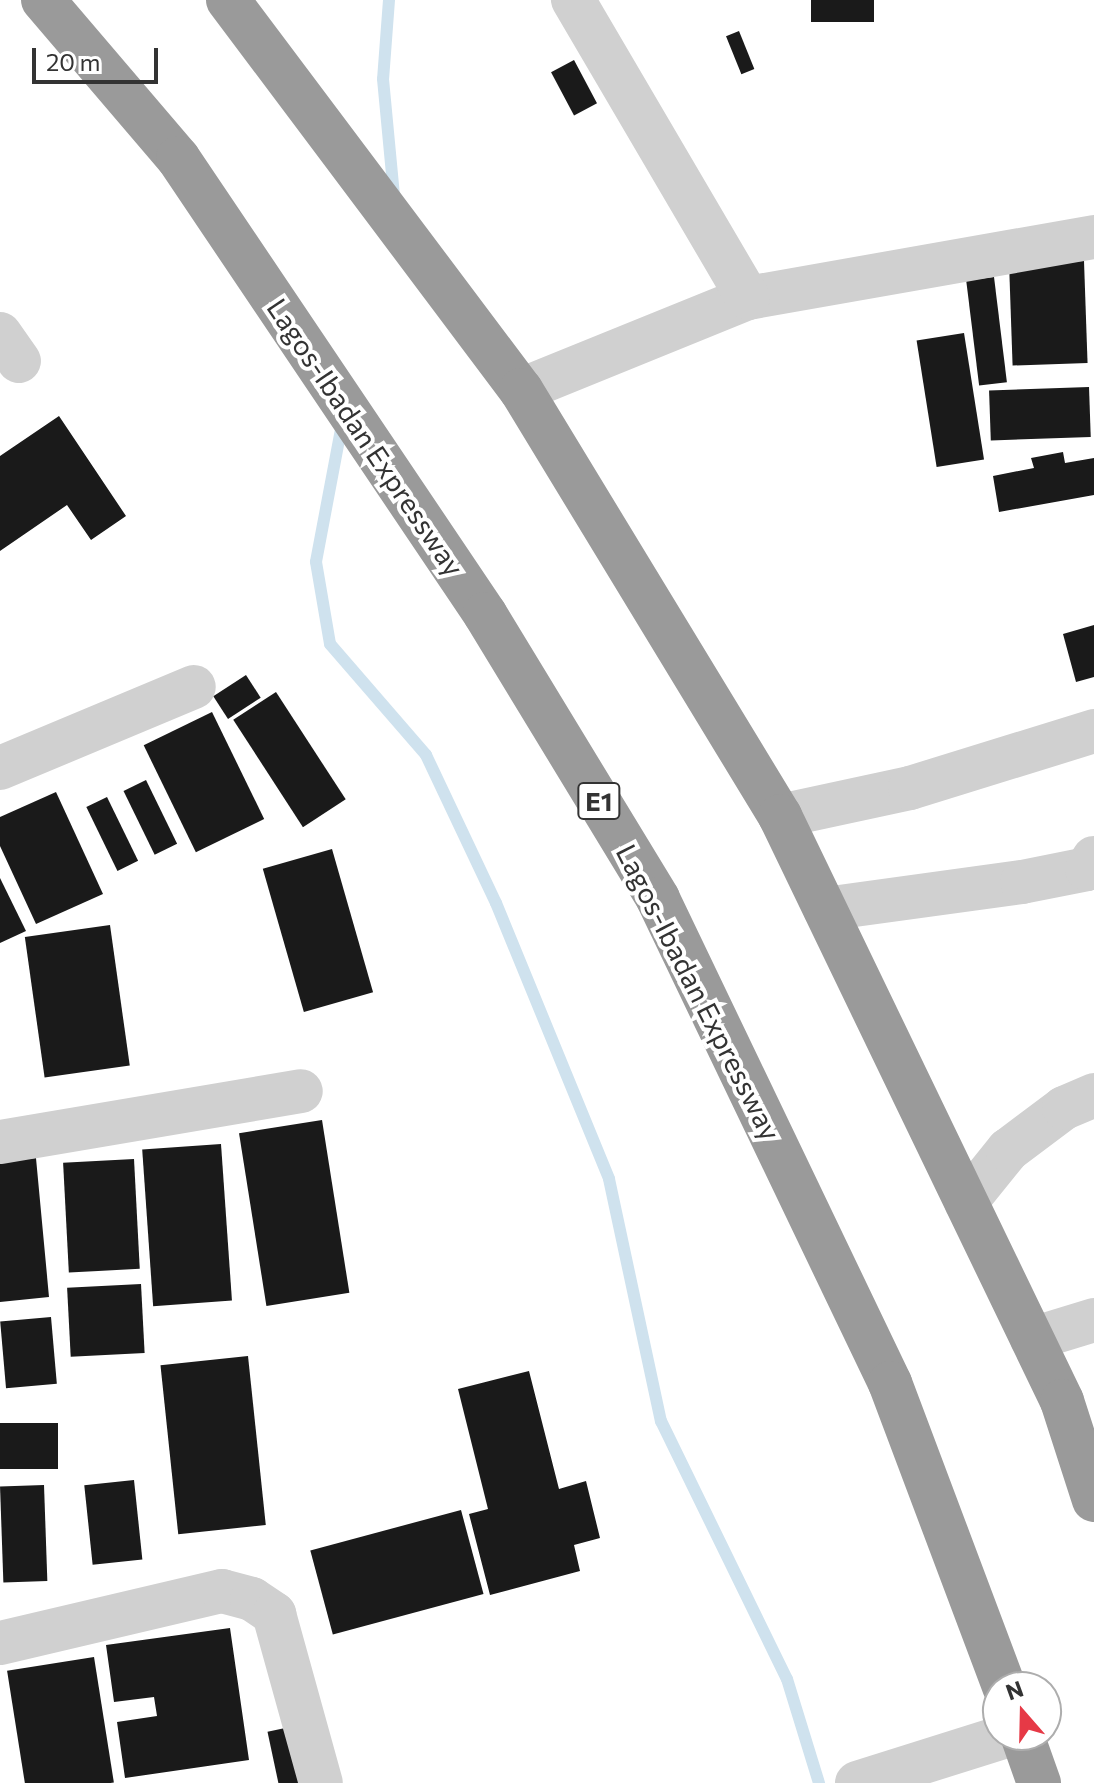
<!DOCTYPE html>
<html>
<head>
<meta charset="utf-8">
<style>
  body { margin:0 }
  #map { position:relative; width:1094px; height:1783px; overflow:hidden; background:#fff; font-family:Commissioner,sans-serif }
  div>[style] { position:absolute }
  .stream>* { height:12px; margin:-6px; padding:0 6px; transform-origin:6px; border-radius:6px; background:#cfe2ee }
  .building>* { inset:0; background:#1a1a1a; transform-origin:0 0 }
  .minor>* { height:44px; margin:-22px; padding:0 22px; transform-origin:22px; border-radius:22px; background:#d0d0d0 }
  .highway>* { height:44px; margin:-22px; padding:0 22px; transform-origin:22px; border-radius:22px; background:#9a9a9a }
  span { translate:-50% -50%; white-space:nowrap; text-align:center; line-height:1.15; -webkit-text-stroke:8px #fff; paint-order:stroke }
  .shield-label span { padding:2px 6px; background:#fff; border:2px solid; border-radius:6px; -webkit-text-stroke-width:0 }
  .shield-label { font-size:26px; color:#333; font-weight:700 }
  .street-label { font-size:28px; color:#333 }
  .north { position:absolute; left:982px; top:1671px; width:80px; height:80px; box-sizing:border-box; background:#fff; border:2px solid #adadad; border-radius:50%; rotate:340deg; font-size:22px; font-weight:700; line-height:32px; text-align:center; color:#333 }
  .north::after { content:''; display:block; margin:auto; width:28px; height:36px; background:#e63946; clip-path:polygon(50% 0,100% 100%,50% 72%,0 100%) }
  .scale { position:absolute; left:32px; top:48px; width:126px; height:36px; box-sizing:border-box; border:4px solid #333; border-top:0; padding-left:10px; font-size:24px; line-height:28px; white-space:nowrap; color:#333; -webkit-text-stroke:6px #fff; paint-order:stroke }
</style>
</head>
<body>
<div id="map">
  <div class="stream">
    <i style="left:389px;top:0;width:79px;rotate:94.3deg"></i>
    <i style="left:383px;top:79px;width:118px;rotate:84.6deg"></i>
    <i style="left:342px;top:424px;width:140px;rotate:100.7deg"></i>
    <i style="left:316px;top:562px;width:83px;rotate:80.3deg"></i>
    <i style="left:330px;top:644px;width:147px;rotate:49.1deg"></i>
    <i style="left:426px;top:755px;width:164px;rotate:64.7deg"></i>
    <i style="left:496px;top:903px;width:298px;rotate:67.7deg"></i>
    <i style="left:609px;top:1179px;width:248px;rotate:77.9deg"></i>
    <i style="left:661px;top:1421px;width:287px;rotate:64deg"></i>
    <i style="left:787px;top:1679px;width:109px;rotate:72.9deg"></i>
  </div>
  <div class="building">
    <i style="left:811px;top:0;width:63px;height:22px"></i>
    <i style="left:739px;top:31px;width:41px;height:14px;rotate:68deg"></i>
    <i style="left:574px;top:60px;width:49px;height:26px;rotate:62deg"></i>
    <i style="left:1084px;top:261px;width:102px;height:75px;rotate:88deg"></i>
    <i style="left:994px;top:277px;width:106px;height:28px;rotate:83deg"></i>
    <i style="left:964px;top:333px;width:128px;height:48px;rotate:81deg"></i>
    <i style="left:1089px;top:387px;width:50px;height:100px;rotate:88deg"></i>
    <i style="clip-path:polygon(59px 416px,126px 516px,91px 540px,67px 505px,0 551px,0 456px)"></i>
    <i style="clip-path:polygon(1063px 452px,1065px 463px,1094px 458px,1094px 495px,999px 512px,993px 476px,1034px 468px,1031px 458px)"></i>
    <i style="clip-path:polygon(1094px 625px,1094px 677px,1076px 682px,1063px 634px)"></i>
    <i style="left:246px;top:675px;width:27px;height:39px;rotate:57deg"></i>
    <i style="left:276px;top:692px;width:128px;height:51px;rotate:57deg"></i>
    <i style="left:212px;top:712px;width:119px;height:76px;rotate:64deg"></i>
    <i style="left:146px;top:780px;width:71px;height:25px;rotate:64deg"></i>
    <i style="clip-path:polygon(56px 792px,103px 894px,36px 924px,0 846px,0 817px)"></i>
    <i style="left:107px;top:797px;width:71px;height:23px;rotate:64deg"></i>
    <i style="left:332px;top:849px;width:149px;height:72px;rotate:74deg"></i>
    <i style="clip-path:polygon(0 878px,26px 931px,0 943px)"></i>
    <i style="left:110px;top:925px;width:142px;height:86px;rotate:82deg"></i>
    <i style="left:322px;top:1120px;width:175px;height:84px;rotate:81deg"></i>
    <i style="left:221px;top:1144px;width:157px;height:79px;rotate:86deg"></i>
    <i style="clip-path:polygon(36px 1158px,49px 1297px,0 1302px,0 1161px)"></i>
    <i style="left:134px;top:1159px;width:110px;height:71px;rotate:87deg"></i>
    <i style="left:141px;top:1284px;width:69px;height:74px;rotate:87deg"></i>
    <i style="left:51px;top:1317px;width:67px;height:51px;rotate:85deg"></i>
    <i style="left:248px;top:1356px;width:170px;height:88px;rotate:84deg"></i>
    <i style="clip-path:polygon(529px 1371px,559px 1489px,586px 1481px,600px 1538px,574px 1545px,580px 1571px,490px 1595px,469px 1514px,488px 1509px,458px 1389px)"></i>
    <i style="left:0;top:1423px;width:58px;height:46px"></i>
    <i style="left:134px;top:1480px;width:80px;height:50px;rotate:84deg"></i>
    <i style="left:44px;top:1485px;width:96px;height:44px;rotate:88deg"></i>
    <i style="left:461px;top:1510px;width:87px;height:156px;rotate:75deg"></i>
    <i style="clip-path:polygon(230px 1628px,249px 1760px,125px 1778px,117px 1722px,157px 1716px,154px 1697px,114px 1702px,106px 1645px)"></i>
    <i style="left:94px;top:1657px;width:127px;height:88px;rotate:81deg"></i>
    <i style="left:290px;top:1727px;width:57px;height:23px;rotate:78deg"></i>
  </div>
  <div class="minor">
    <i style="left:748px;top:298px;width:351px;rotate:-10deg"></i>
    <i style="left:0;top:334px;width:33px;rotate:55deg"></i>
    <i style="left:521px;top:390px;width:245px;rotate:-22.1deg"></i>
    <i style="left:748px;top:298px;width:346px;rotate:-120.4deg"></i>
    <i style="left:0;top:768px;width:210px;rotate:-22.7deg"></i>
    <i style="left:780px;top:816px;width:133px;rotate:-12.2deg"></i>
    <i style="left:910px;top:788px;width:193px;rotate:-17.2deg"></i>
    <i style="left:825px;top:909px;width:199px;rotate:-7.8deg"></i>
    <i style="left:1022px;top:882px;width:66px;rotate:-11.3deg"></i>
    <i style="left:1087px;top:869px;width:13px;rotate:-58deg"></i>
    <i style="left:0;top:1142px;width:305px;rotate:-9.6deg"></i>
    <i style="left:966px;top:1202px;width:67px;rotate:-51.1deg"></i>
    <i style="left:1008px;top:1150px;width:70px;rotate:-36.9deg"></i>
    <i style="left:1064px;top:1108px;width:33px;rotate:-23deg"></i>
    <i style="left:1032px;top:1339px;width:65px;rotate:-17deg"></i>
    <i style="left:0;top:1643px;width:228px;rotate:-13.2deg"></i>
    <i style="left:222px;top:1591px;width:31px;rotate:15deg"></i>
    <i style="left:252px;top:1599px;width:27px;rotate:34deg"></i>
    <i style="left:274px;top:1614px;width:175px;rotate:74.5deg"></i>
    <i style="left:857px;top:1783px;width:159px;rotate:-17.5deg"></i>
  </div>
  <div class="highway">
    <i style="left:43px;top:0;width:208px;rotate:49.5deg"></i>
    <i style="left:178px;top:158px;width:550px;rotate:56.05deg"></i>
    <i style="left:485px;top:614px;width:333px;rotate:58.7deg"></i>
    <i style="left:658px;top:899px;width:537px;rotate:64.39deg"></i>
    <i style="left:890px;top:1383px;width:325px;rotate:69.4deg"></i>
    <i style="left:228px;top:0;width:488px;rotate:53.1deg"></i>
    <i style="left:521px;top:390px;width:499px;rotate:58.7deg"></i>
    <i style="left:780px;top:816px;width:649px;rotate:64.26deg"></i>
    <i style="left:1062px;top:1401px;width:104px;rotate:72.1deg"></i>
    <i style="left:1022px;top:1735px;width:51px;rotate:70.5deg"></i>
  </div>
  <div class="shield-label">
    <span style="left:599px;top:801px">E1</span>
  </div>
  <div class="street-label">
    <span style="left:366px;top:437px;rotate:56deg">Lagos-Ibadan Expressway</span>
    <span style="left:699px;top:992px;rotate:63deg">Lagos-Ibadan Expressway</span>
  </div>
  <div class="north">N</div>
  <div class="scale">20 m</div>
</div>
</body>
</html>
